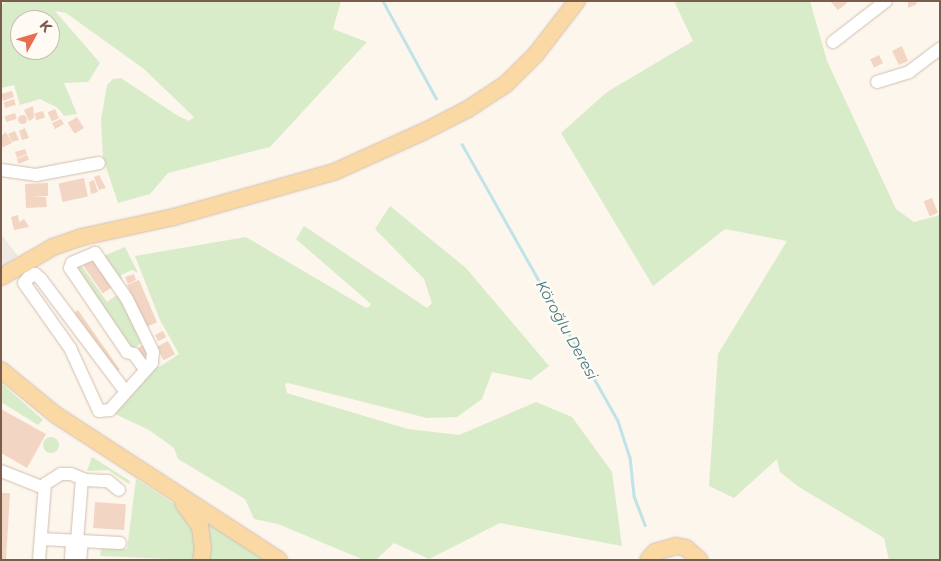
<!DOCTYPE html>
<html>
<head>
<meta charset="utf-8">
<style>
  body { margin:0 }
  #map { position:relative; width:941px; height:561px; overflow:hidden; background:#fdf6ec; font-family:Montserrat,sans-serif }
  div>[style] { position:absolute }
  .industrial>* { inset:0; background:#efe9e4 }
  .green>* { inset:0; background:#d8ecc9 }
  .round { border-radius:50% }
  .stream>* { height:2.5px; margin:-1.25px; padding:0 1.25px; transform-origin:1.25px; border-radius:1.25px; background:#bfe3e8 }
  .building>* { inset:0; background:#f3d5c3; transform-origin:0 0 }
  .roads { filter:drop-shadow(0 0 1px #d1beb0) drop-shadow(0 0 1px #d1beb0) }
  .minor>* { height:12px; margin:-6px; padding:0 6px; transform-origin:6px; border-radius:6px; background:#fff }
  .major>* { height:16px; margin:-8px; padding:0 8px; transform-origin:8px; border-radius:8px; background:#fbd9a5 }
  span { translate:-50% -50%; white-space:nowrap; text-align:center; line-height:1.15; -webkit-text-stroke:5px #fffaf3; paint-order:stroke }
  .water-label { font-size:15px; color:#437c86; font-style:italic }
  .frame { position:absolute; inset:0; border:2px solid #7a5c4d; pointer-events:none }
  .north { position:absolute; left:10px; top:10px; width:50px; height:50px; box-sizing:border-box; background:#fffaf3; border:1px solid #cabbb1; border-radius:50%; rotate:51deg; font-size:14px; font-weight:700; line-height:20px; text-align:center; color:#7a5c4d }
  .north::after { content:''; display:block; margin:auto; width:18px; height:22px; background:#e76f51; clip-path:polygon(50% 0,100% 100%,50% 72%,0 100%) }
</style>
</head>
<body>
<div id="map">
  <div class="industrial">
    <i style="clip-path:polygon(1px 234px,18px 256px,1px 268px)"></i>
  </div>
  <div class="green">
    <i style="clip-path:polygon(evenodd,6px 1px,341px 1px,333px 29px,367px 42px,270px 147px,168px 173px,150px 194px,118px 203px,103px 158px,101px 120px,107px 85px,113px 79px,121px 78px,178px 116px,189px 121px,194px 117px,144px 69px,66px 13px,55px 11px,100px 63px,88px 82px,64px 83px,77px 114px,64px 116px,58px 108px,40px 99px,20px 105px,14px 85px,1px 88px,1px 5px,6px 1px,20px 20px,50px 20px,50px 50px,20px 50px,20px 20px)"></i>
    <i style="clip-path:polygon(674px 1px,810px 1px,827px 61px,896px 209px,914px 222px,940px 215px,940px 560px,889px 560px,884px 538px,799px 487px,780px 472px,777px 459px,734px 498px,709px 486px,718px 354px,787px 241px,725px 229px,653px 286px,561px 133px,607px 92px,693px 41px)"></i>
    <i style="clip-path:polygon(390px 206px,466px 268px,549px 366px,531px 380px,492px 372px,482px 399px,457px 417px,427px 418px,288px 383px,285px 384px,287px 393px,408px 429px,459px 435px,536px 402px,572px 417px,612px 472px,622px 546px,500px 523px,429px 559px,394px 543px,376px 560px,364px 560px,278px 524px,254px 519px,245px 499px,178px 459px,174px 448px,149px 430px,115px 414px,153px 366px,159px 367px,179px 354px,160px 320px,135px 256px,246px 237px,366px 308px,369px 307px,371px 304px,296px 239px,304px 226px,427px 308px,432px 303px,424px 279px,375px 229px)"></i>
    <i style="clip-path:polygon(125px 247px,138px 273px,132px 270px,121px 275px,122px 281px,101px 257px)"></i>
    <i style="clip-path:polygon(80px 263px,107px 302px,118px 294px,145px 340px,132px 350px,73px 269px)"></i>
    <i style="clip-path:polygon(1px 383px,2px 384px,43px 420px,38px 425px,1px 402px)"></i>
    <i class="round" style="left:43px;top:437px;width:16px;height:16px"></i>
    <i style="clip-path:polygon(92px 457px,130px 481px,129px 484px,108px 470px,87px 471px)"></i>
    <i style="clip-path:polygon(136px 479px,187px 512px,197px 530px,196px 560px,100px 556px,101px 549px,127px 549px)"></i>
    <i style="clip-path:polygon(201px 515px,239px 542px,263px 560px,206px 560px)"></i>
  </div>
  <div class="stream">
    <i style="left:383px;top:1px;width:111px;rotate:61.3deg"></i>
    <i style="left:462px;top:144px;width:318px;rotate:60.6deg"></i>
    <i style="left:618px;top:421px;width:38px;rotate:72deg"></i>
    <i style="left:630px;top:457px;width:39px;rotate:84deg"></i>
    <i style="left:634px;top:496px;width:31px;rotate:69deg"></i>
  </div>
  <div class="building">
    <i style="clip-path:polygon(830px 1px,845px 1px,847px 3px,838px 10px)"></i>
    <i style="clip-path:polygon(908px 1px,916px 1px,917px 4px,908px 8px)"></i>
    <i style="clip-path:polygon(902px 46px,908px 61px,899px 65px,892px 51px)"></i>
    <i style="left:879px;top:55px;width:9px;height:10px;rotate:63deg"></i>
    <i style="clip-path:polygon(12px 91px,14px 97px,3px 101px,1px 94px)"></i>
    <i style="left:14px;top:99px;width:6px;height:11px;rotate:72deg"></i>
    <i style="clip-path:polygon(33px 106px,34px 118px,29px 121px,24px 110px)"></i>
    <i style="left:55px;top:109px;width:10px;height:8px;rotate:66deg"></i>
    <i style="left:43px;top:111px;width:7px;height:9px;rotate:74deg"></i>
    <i style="left:15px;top:113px;width:6px;height:11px;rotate:72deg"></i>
    <i class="round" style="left:17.5px;top:114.5px;width:9px;height:9px"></i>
    <i style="left:77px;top:117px;width:13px;height:11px;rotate:58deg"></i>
    <i style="clip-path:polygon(61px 119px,64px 124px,55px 129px,52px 123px)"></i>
    <i style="clip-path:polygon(25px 128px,29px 138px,22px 140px,19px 131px)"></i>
    <i style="clip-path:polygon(15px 131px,19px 140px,12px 142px,8px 134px)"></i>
    <i style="clip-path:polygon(6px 132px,12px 143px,1px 148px,1px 136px)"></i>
    <i style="clip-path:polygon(25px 149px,27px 154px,17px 158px,15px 152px)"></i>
    <i style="left:27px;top:155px;width:5px;height:11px;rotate:68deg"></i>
    <i style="clip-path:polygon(99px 175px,106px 188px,99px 190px,94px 177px)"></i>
    <i style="left:84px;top:178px;width:19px;height:26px;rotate:78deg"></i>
    <i style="clip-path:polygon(94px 180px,98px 192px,91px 194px,89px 182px)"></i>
    <i style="clip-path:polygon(48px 183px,48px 196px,32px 196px,46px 197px,47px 207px,26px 208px,25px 184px)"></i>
    <i style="left:932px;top:198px;width:16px;height:9px;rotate:68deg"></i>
    <i style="clip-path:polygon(18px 215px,19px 222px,24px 219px,29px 227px,14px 230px,11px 217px)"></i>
    <i style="left:90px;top:256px;width:38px;height:11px;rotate:55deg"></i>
    <i style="clip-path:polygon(134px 274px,136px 280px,128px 284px,125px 277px)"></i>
    <i style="left:139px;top:280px;width:46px;height:13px;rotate:67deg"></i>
    <i style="left:78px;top:310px;width:73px;height:7px;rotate:55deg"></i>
    <i style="left:163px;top:331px;width:7px;height:9px;rotate:63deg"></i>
    <i style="left:168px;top:341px;width:15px;height:13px;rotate:62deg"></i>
    <i style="left:144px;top:344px;width:11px;height:9px;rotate:56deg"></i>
    <i style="clip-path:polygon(1px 409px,46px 434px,27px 468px,1px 453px)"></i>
    <i style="clip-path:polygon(1px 493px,10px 493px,6px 560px,1px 560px)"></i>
    <i style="left:95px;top:502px;width:31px;height:26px;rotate:4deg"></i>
  </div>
  <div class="roads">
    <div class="minor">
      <i style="left:833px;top:42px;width:67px;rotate:-37.7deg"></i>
      <i style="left:877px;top:82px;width:34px;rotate:-17deg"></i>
      <i style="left:909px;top:72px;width:39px;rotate:-37deg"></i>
      <i style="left:1px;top:170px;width:35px;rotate:8deg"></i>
      <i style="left:36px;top:175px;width:64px;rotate:-10.8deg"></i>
      <i style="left:125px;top:391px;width:140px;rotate:-126.9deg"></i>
      <i style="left:41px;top:279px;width:8px;rotate:-140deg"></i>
      <i style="left:35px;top:274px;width:8px;rotate:150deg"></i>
      <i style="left:28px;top:278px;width:6px;rotate:129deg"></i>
      <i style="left:24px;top:283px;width:80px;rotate:54.7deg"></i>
      <i style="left:70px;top:348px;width:69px;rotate:65.3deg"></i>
      <i style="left:99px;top:411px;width:11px;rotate:-5deg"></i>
      <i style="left:110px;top:410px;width:63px;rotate:-48.2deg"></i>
      <i style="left:152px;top:363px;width:11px;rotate:-85deg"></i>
      <i style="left:153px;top:352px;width:59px;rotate:-116.1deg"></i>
      <i style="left:127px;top:299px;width:56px;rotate:-124.8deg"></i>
      <i style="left:95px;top:253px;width:25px;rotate:157deg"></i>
      <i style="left:72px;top:263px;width:5px;rotate:112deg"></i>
      <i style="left:70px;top:268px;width:102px;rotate:55.8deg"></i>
      <i style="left:127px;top:352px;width:7px;rotate:16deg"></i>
      <i style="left:134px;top:354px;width:19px;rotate:54deg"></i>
      <i style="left:1px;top:471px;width:46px;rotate:21.6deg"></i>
      <i style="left:41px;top:539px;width:79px;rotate:2.9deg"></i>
      <i style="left:77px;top:541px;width:62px;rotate:-85.4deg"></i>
      <i style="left:39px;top:560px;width:76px;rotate:-85.5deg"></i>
      <i style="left:45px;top:484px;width:19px;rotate:-32deg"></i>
      <i style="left:61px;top:474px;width:10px"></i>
      <i style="left:71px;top:474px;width:16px;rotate:22deg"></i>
      <i style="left:86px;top:480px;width:22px;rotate:3deg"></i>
      <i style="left:108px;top:481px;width:14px;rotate:39deg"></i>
      <i style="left:71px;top:560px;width:19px;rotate:-87deg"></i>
      <i style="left:80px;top:560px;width:19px;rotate:-84deg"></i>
    </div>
    <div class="major">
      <i style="left:1px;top:277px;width:60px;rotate:-30deg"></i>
      <i style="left:53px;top:247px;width:31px;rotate:-19deg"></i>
      <i style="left:82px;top:237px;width:94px;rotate:-12.3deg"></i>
      <i style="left:174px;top:217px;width:166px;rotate:-15.7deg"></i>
      <i style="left:334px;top:172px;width:100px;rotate:-24.3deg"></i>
      <i style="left:425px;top:131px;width:48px;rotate:-27.1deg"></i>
      <i style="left:468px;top:109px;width:45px;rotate:-33.3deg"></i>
      <i style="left:506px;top:84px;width:42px;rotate:-45deg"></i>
      <i style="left:536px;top:54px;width:67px;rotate:-52.3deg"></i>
      <i style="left:1px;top:370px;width:71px;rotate:39.3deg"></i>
      <i style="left:56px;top:415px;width:266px;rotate:33deg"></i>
      <i style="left:183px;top:503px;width:29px;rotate:54deg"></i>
      <i style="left:200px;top:526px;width:23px;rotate:83deg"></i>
      <i style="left:203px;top:549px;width:11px;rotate:100deg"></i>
      <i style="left:648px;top:560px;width:11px;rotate:-49deg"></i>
      <i style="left:655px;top:552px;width:22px;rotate:-16deg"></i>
      <i style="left:676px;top:546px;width:10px;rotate:11deg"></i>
      <i style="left:686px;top:548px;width:18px;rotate:41deg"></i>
    </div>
  </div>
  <div class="water-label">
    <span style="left:567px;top:330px;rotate:61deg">Köroğlu Deresi</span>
  </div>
  <div class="frame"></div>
  <div class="north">K</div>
</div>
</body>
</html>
